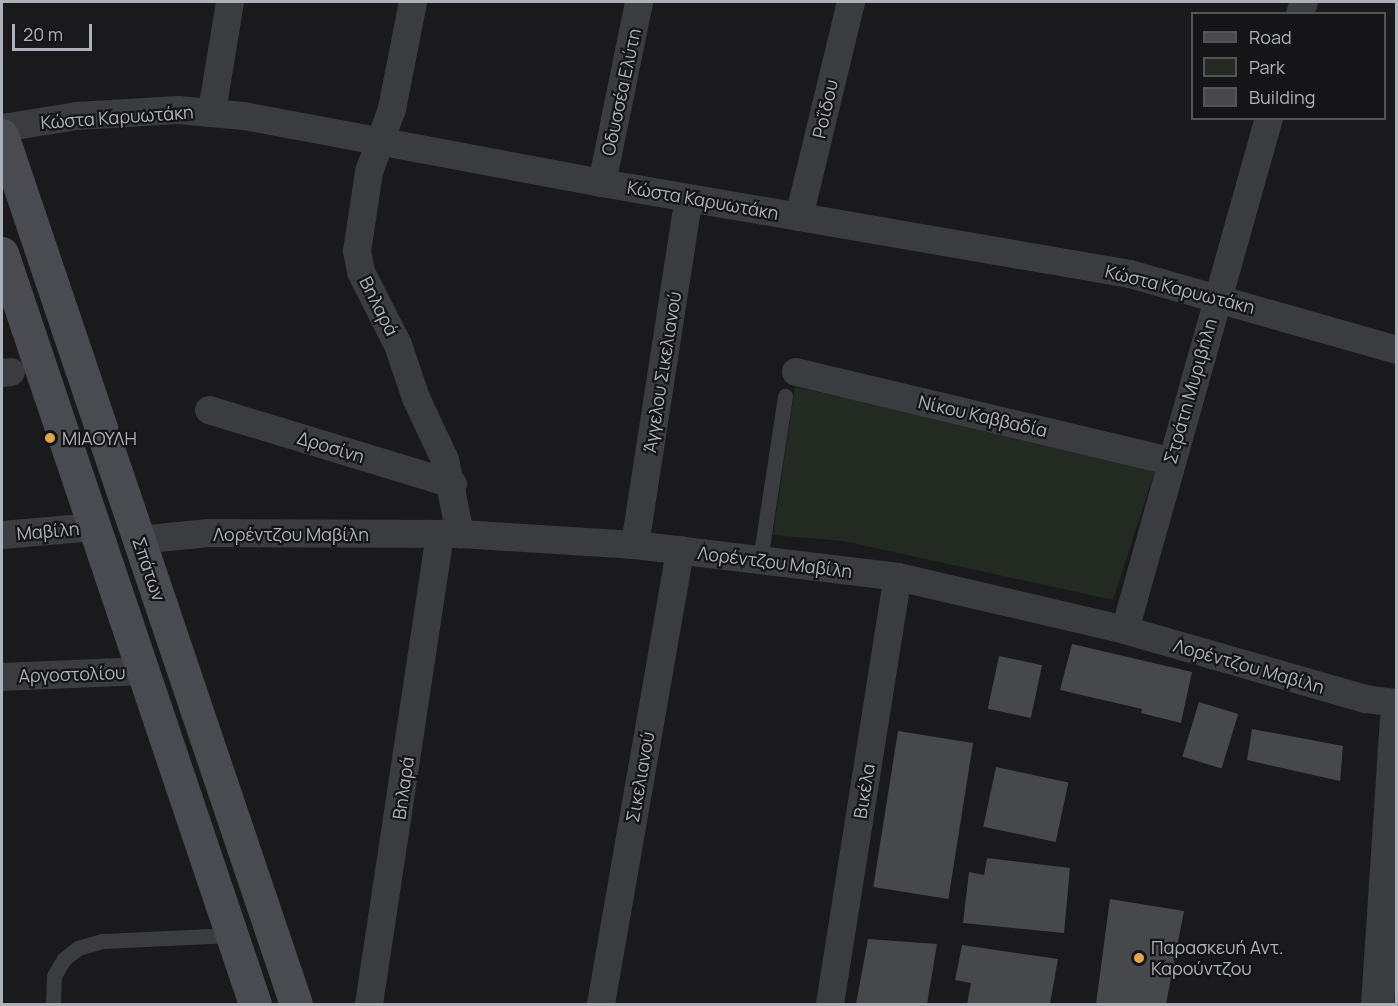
<!DOCTYPE html>
<html>
<head>
<meta charset="utf-8">
<style>
  body { margin:0 }
  #map { position:relative; width:1398px; height:1006px; overflow:hidden; background:#1a1a1c; font-family:Manrope,sans-serif }
  div>[style] { position:absolute }
  .green>* { inset:0; background:#222a22 }
  .building>* { inset:0; background:#47484c; transform-origin:0 0 }
  .service>* { height:15px; margin:-7.5px; padding:0 7.5px; transform-origin:7.5px; border-radius:7.5px; background:#3b3c40 }
  .minor>* { height:28px; margin:-14px; padding:0 14px; transform-origin:14px; border-radius:14px; background:#3b3c40 }
  .tertiary>* { height:33px; margin:-16.5px; padding:0 16.5px; transform-origin:16.5px; border-radius:16.5px; background:#3b3c40 }
  .secondary>* { height:33px; margin:-16.5px; padding:0 16.5px; transform-origin:16.5px; border-radius:16.5px; background:#494b50 }
  .dots>* { width:16px; height:16px; translate:-50% -50%; box-sizing:border-box; border:3px solid #151517; border-radius:50% }
  span { translate:-50% -50%; white-space:nowrap; text-align:center; line-height:1.15; -webkit-text-stroke:4.5px #151517; paint-order:stroke }
  .street-label { font-size:18px; color:#adb2ba }
  .poi-label { font-size:18px; color:#adb2ba }
  .left { translate:0 -50%; text-align:left }
  .frame { position:absolute; inset:0; border:3px solid #adb2ba; pointer-events:none }
  .legend { position:absolute; left:1191px; top:12px; width:195px; height:108px; box-sizing:border-box; background:#151517; border:2px solid #525458; margin:0; padding:8px 10px; list-style:none; font-size:18px; color:#adb2ba }
  .legend li { display:flex; align-items:center; gap:12px; height:30px }
  .legend b { width:30px; border:2px solid #525458 }
  .scale { position:absolute; left:12px; top:24px; width:80px; height:27px; box-sizing:border-box; border:3px solid #adb2ba; border-top:0; padding-left:8px; font-size:18px; line-height:21px; white-space:nowrap; color:#adb2ba; -webkit-text-stroke:4px #151517; paint-order:stroke }
</style>
</head>
<body>
<div id="map">
  <div class="green">
    <i style="clip-path:polygon(795px 387px,1157px 464px,1113px 600px,843px 541px,773px 535px)"></i>
  </div>
  <div class="building">
    <i style="clip-path:polygon(1072px 644px,1192px 672px,1181px 723px,1141px 713px,1142px 709px,1060px 690px)"></i>
    <i style="left:999px;top:656px;width:44px;height:54px;rotate:12deg"></i>
    <i style="left:1199px;top:702px;width:41px;height:57px;rotate:17deg"></i>
    <i style="clip-path:polygon(1252px 729px,1343px 746px,1340px 781px,1247px 760px)"></i>
    <i style="left:898px;top:731px;width:76px;height:158px;rotate:9deg"></i>
    <i style="left:996px;top:767px;width:74px;height:61px;rotate:12deg"></i>
    <i style="clip-path:polygon(987px 858px,1070px 868px,1064px 933px,963px 923px,969px 872px,984px 875px)"></i>
    <i style="clip-path:polygon(1110px 899px,1184px 911px,1166px 1004px,1096px 1004px)"></i>
    <i style="clip-path:polygon(868px 939px,937px 944px,927px 1004px,856px 1004px)"></i>
    <i style="clip-path:polygon(962px 945px,1058px 959px,1050px 1004px,967px 1004px,971px 983px,955px 980px)"></i>
  </div>
  <div class="service">
    <i style="left:760px;top:560px;width:166px;rotate:-81.3deg"></i>
    <i style="left:53px;top:1003px;width:27px;rotate:-88deg"></i>
    <i style="left:54px;top:976px;width:20px;rotate:-60deg"></i>
    <i style="left:64px;top:959px;width:18px;rotate:-38deg"></i>
    <i style="left:78px;top:948px;width:26px;rotate:-16deg"></i>
    <i style="left:103px;top:941px;width:129px;rotate:-2.7deg"></i>
  </div>
  <div class="minor">
    <i style="left:413px;top:2px;width:109px;rotate:101.1deg"></i>
    <i style="left:392px;top:109px;width:67px;rotate:110.1deg"></i>
    <i style="left:369px;top:172px;width:80px;rotate:98.6deg"></i>
    <i style="left:357px;top:251px;width:21px;rotate:79deg"></i>
    <i style="left:361px;top:272px;width:82px;rotate:63.1deg"></i>
    <i style="left:398px;top:345px;width:56px;rotate:71.2deg"></i>
    <i style="left:416px;top:398px;width:68px;rotate:64.9deg"></i>
    <i style="left:445px;top:460px;width:76px;rotate:78.5deg"></i>
    <i style="left:1300px;top:14px;width:13px;rotate:-72deg"></i>
    <i style="left:212px;top:111px;width:110px;rotate:-80.6deg"></i>
    <i style="left:2px;top:128px;width:76px;rotate:-9.1deg"></i>
    <i style="left:77px;top:116px;width:101px;rotate:-3.4deg"></i>
    <i style="left:178px;top:110px;width:66px;rotate:5.2deg"></i>
    <i style="left:244px;top:116px;width:364px;rotate:10.6deg"></i>
    <i style="left:602px;top:183px;width:536px;rotate:9.78deg"></i>
    <i style="left:1130px;top:274px;width:277px;rotate:15.9deg"></i>
    <i style="left:602px;top:183px;width:185px;rotate:-78.4deg"></i>
    <i style="left:799px;top:217px;width:221px;rotate:-76.4deg"></i>
    <i style="left:796px;top:372px;width:384px;rotate:13.4deg"></i>
    <i style="left:2px;top:373px;width:9px;rotate:-6deg"></i>
    <i style="left:209px;top:410px;width:255px;rotate:16.9deg"></i>
    <i style="left:2px;top:535px;width:93px;rotate:-4.9deg"></i>
    <i style="left:139px;top:540px;width:70px;rotate:-5.7deg"></i>
    <i style="left:209px;top:533px;width:251px;rotate:0.2deg"></i>
    <i style="left:460px;top:534px;width:175px;rotate:3.6deg"></i>
    <i style="left:635px;top:545px;width:265px;rotate:6.9deg"></i>
    <i style="left:898px;top:577px;width:233px;rotate:13.1deg"></i>
    <i style="left:1125px;top:630px;width:251px;rotate:16deg"></i>
    <i style="left:1366px;top:699px;width:30px;rotate:8deg"></i>
    <i style="left:635px;top:545px;width:351px;rotate:-81.2deg"></i>
    <i style="left:1125px;top:630px;width:532px;rotate:-74.29deg"></i>
    <i style="left:2px;top:677px;width:141px;rotate:-2.4deg"></i>
    <i style="left:369px;top:1004px;width:474px;rotate:-81.4deg"></i>
    <i style="left:601px;top:1004px;width:461px;rotate:-80.1deg"></i>
    <i style="left:830px;top:1004px;width:432px;rotate:-81deg"></i>
  </div>
  <div class="tertiary">
    <i style="left:1377px;top:1004px;width:285px;rotate:-86.2deg"></i>
  </div>
  <div class="secondary">
    <i style="left:2px;top:135px;width:917px;rotate:71.31deg"></i>
    <i style="left:2px;top:253px;width:792px;rotate:71.38deg"></i>
  </div>
  <div class="dots">
    <i style="left:50px;top:438px;background:#e5a549"></i>
    <i style="left:1139px;top:958px;background:#e5a549"></i>
  </div>
  <div class="street-label">
    <span style="left:621px;top:92px;rotate:-78deg">Οδυσσέα Ελύτη</span>
    <span style="left:825px;top:109px;rotate:-77deg">Ροΐδου</span>
    <span style="left:117px;top:117px;rotate:-4deg">Κώστα Καρυωτάκη</span>
    <span style="left:703px;top:200px;rotate:10deg">Κώστα Καρυωτάκη</span>
    <span style="left:1180px;top:289px;rotate:14deg">Κώστα Καρυωτάκη</span>
    <span style="left:379px;top:306px;rotate:63deg">Βηλαρά</span>
    <span style="left:662px;top:372px;rotate:-81deg">Άγγελου Σικελιανού</span>
    <span style="left:1190px;top:391px;rotate:-74deg">Στράτη Μυριβήλη</span>
    <span style="left:983px;top:416px;rotate:13deg">Νίκου Καββαδία</span>
    <span style="left:331px;top:447px;rotate:17deg">Δροσίνη</span>
    <span style="left:48px;top:531px;rotate:-5deg">Μαβίλη</span>
    <span style="left:291px;top:534px">Λορέντζου Μαβίλη</span>
    <span style="left:775px;top:562px;rotate:7deg">Λορέντζου Μαβίλη</span>
    <span style="left:149px;top:569px;rotate:71deg">Σπάτων</span>
    <span style="left:1249px;top:666px;rotate:16deg">Λορέντζου Μαβίλη</span>
    <span style="left:72px;top:674px;rotate:-2deg">Αργοστολίου</span>
    <span style="left:640px;top:777px;rotate:-80deg">Σικελιανού</span>
    <span style="left:403px;top:788px;rotate:-82deg">Βηλαρά</span>
    <span style="left:864px;top:791px;rotate:-81deg">Βικέλα</span>
  </div>
  <div class="poi-label">
    <span class="left" style="left:62px;top:438px">ΜΙΑΟΥΛΗ</span>
    <span class="left" style="left:1151px;top:958px">Παρασκευή Αντ.<br>Καρούντζου</span>
  </div>
  <div class="frame"></div>
  <ul class="legend">
  <li><b style="height:8px;background:#494b50"></b>Road</li>
  <li><b style="height:16px;background:#222a22"></b>Park</li>
  <li><b style="height:16px;background:#47484c"></b>Building</li>
  </ul>
  <div class="scale">20 m</div>
</div>
</body>
</html>
